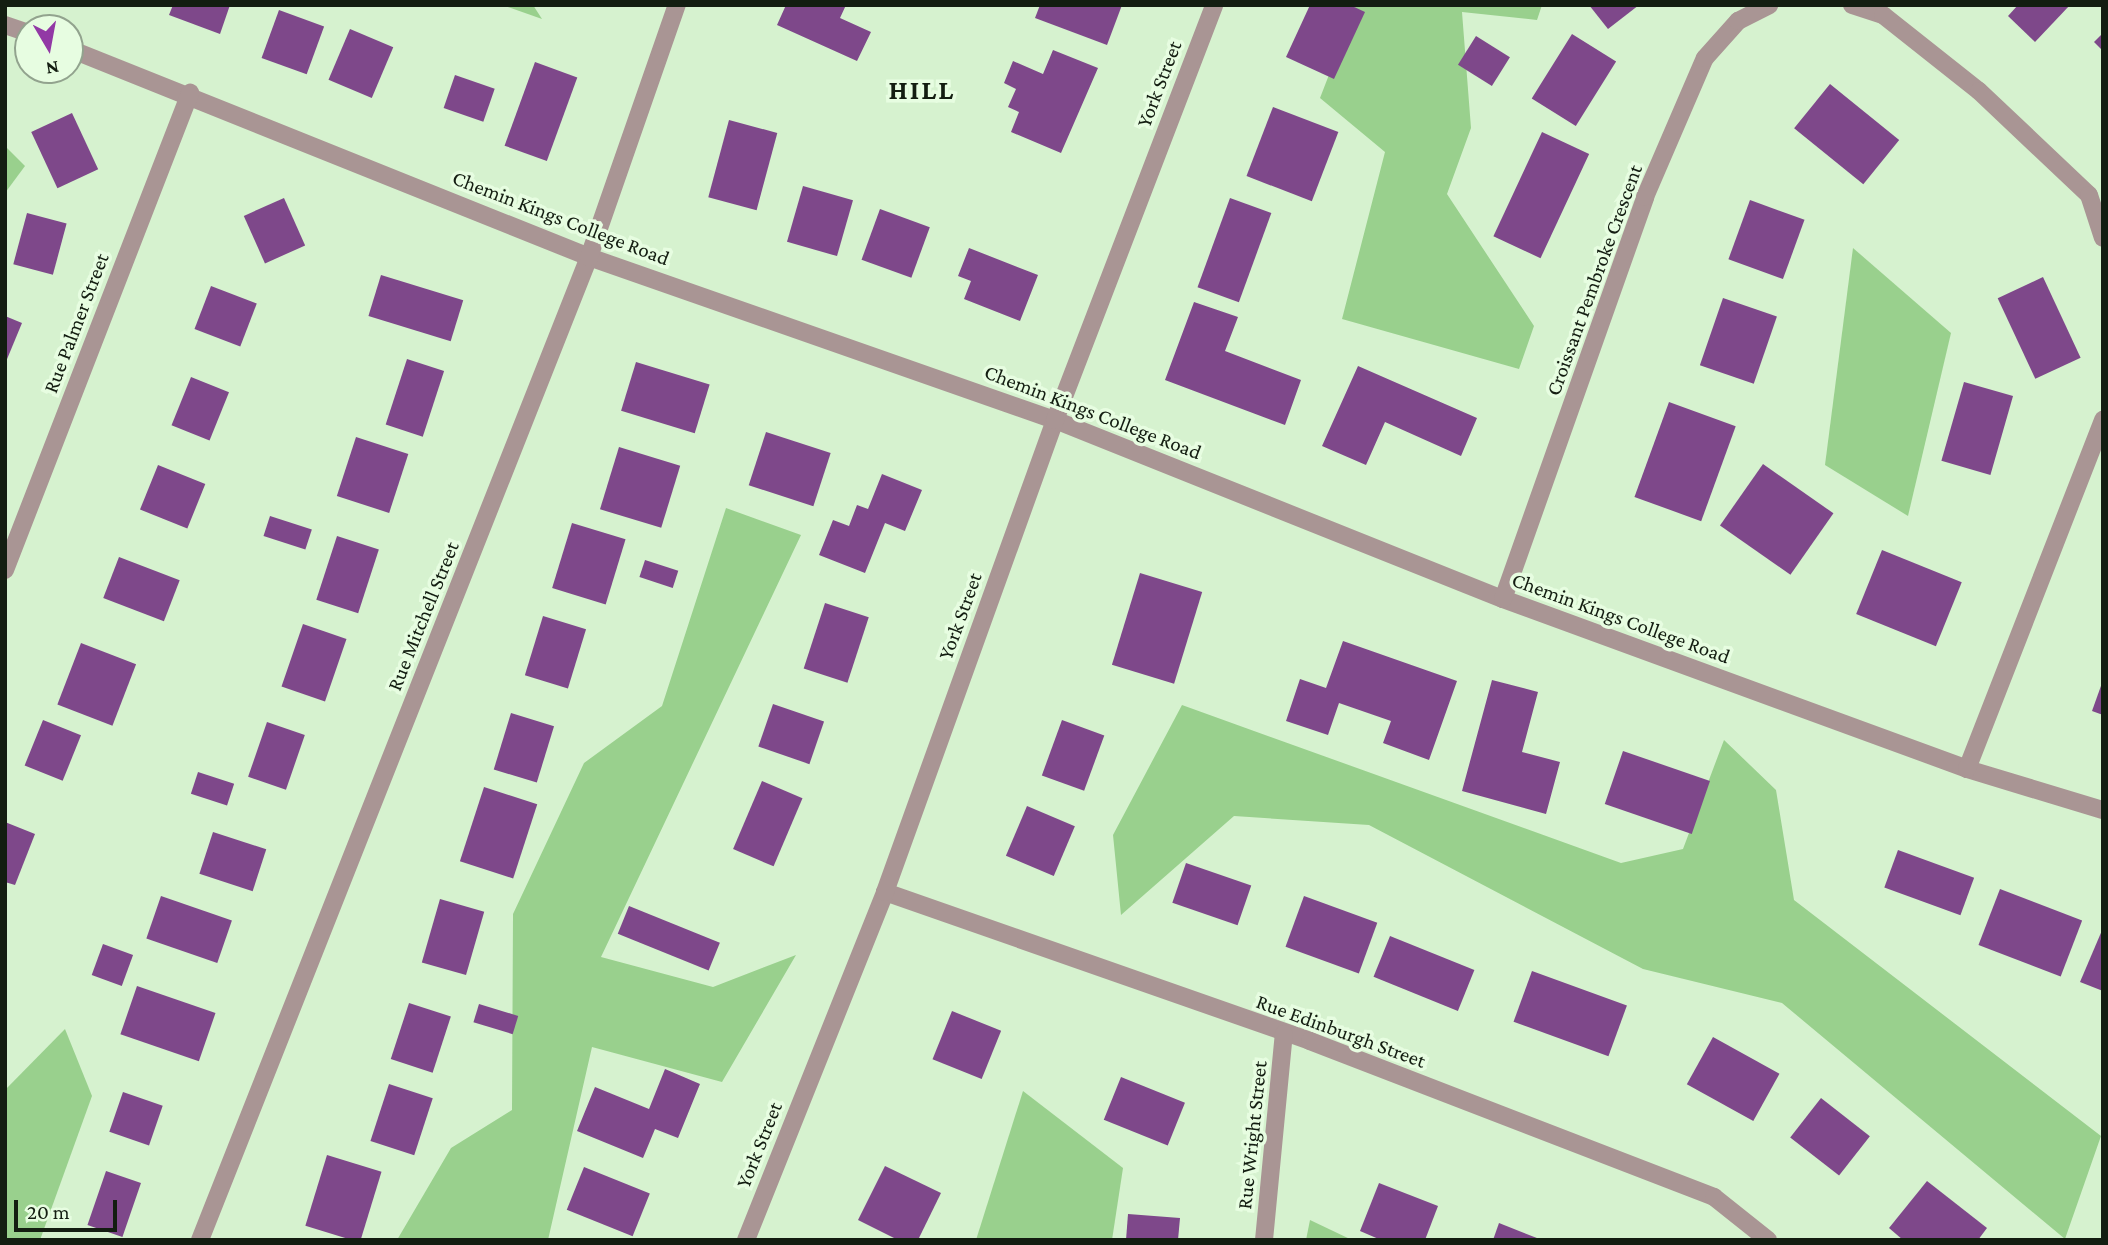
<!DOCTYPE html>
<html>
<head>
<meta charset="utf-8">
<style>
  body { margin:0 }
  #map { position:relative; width:2108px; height:1245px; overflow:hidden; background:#d6f2cf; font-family:"Crimson Pro",serif }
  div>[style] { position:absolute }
  .green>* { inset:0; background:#99d08d }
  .building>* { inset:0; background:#7e488a; transform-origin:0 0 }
  .minor>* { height:18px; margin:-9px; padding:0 9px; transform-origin:9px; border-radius:9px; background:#a99594 }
  .tertiary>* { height:18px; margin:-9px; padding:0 9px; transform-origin:9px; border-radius:9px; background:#a99594 }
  span { translate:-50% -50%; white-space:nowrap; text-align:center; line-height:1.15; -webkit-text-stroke:7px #e7fde1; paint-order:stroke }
  .street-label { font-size:21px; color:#131d11 }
  .district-label { font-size:28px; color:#131d11; font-weight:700; letter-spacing:2px }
  .frame { position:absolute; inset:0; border:7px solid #131d11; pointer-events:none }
  .north { position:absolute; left:14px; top:14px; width:70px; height:70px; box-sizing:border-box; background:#e7fde1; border:2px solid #92a38e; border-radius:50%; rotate:170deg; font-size:19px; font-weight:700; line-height:28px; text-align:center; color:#131d11 }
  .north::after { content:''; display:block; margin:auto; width:24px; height:32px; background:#9239a5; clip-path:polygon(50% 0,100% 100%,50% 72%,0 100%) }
  .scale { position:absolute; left:14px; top:1200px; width:103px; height:32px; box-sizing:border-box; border:4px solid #131d11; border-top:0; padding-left:9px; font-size:21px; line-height:24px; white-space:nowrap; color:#131d11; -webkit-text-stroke:5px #e7fde1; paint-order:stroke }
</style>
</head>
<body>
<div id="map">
  <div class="green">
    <i style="clip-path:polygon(502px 5px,533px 5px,542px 19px)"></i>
    <i style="clip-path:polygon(1356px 5px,1542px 5px,1537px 20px,1462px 12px,1471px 128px,1447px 194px,1534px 326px,1519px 369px,1342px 319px,1385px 152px,1320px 98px)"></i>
    <i style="clip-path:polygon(5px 146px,25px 166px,5px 193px)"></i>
    <i style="clip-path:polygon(1853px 248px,1951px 333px,1908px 516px,1825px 465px)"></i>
    <i style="clip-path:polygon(726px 508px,801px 535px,601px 957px,713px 987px,796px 955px,722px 1082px,592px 1047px,548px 1240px,397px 1240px,451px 1148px,512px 1110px,513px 914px,584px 763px,662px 706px)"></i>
    <i style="clip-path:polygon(1182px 705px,1621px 863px,1683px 849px,1724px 740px,1776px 790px,1794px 900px,2101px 1136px,2065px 1239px,1782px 1003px,1643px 969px,1369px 825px,1234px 816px,1121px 915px,1113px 835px)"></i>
    <i style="clip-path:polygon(65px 1029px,92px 1096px,40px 1240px,5px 1240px,5px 1090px)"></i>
    <i style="clip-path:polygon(1023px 1091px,1123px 1168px,1112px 1240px,976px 1240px)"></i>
    <i style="clip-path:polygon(1310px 1220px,1352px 1240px,1306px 1240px)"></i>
  </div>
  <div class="building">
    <i style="clip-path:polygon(173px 5px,230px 5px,220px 34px,169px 15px)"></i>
    <i style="clip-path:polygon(786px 5px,846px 5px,840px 18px,871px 32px,857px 61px,777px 25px)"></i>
    <i style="clip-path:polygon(1040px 5px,1122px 5px,1107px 45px,1035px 18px)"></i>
    <i style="clip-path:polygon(1310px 5px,1350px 5px,1365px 12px,1334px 79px,1286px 57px)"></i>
    <i style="clip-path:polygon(1589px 5px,1639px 5px,1608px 29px)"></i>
    <i style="clip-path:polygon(2018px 5px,2070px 5px,2035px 42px,2008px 16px)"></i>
    <i style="left:279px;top:10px;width:48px;height:51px;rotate:20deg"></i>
    <i style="left:350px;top:29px;width:47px;height:55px;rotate:23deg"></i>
    <i style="clip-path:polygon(2103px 33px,2103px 51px,2094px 42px)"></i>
    <i style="left:1572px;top:34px;width:52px;height:76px;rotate:32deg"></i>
    <i style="left:1476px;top:36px;width:40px;height:34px;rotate:32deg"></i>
    <i style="clip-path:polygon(1053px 50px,1098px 68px,1061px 153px,1011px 132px,1019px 112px,1008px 107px,1016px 89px,1004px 83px,1013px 61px,1043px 74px)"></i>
    <i style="left:535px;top:62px;width:45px;height:89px;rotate:20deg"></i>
    <i style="left:455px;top:75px;width:42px;height:35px;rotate:19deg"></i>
    <i style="left:1830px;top:84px;width:89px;height:57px;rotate:39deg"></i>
    <i style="left:1273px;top:107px;width:70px;height:74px;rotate:21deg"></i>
    <i style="left:72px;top:113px;width:62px;height:45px;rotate:65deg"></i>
    <i style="left:729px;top:120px;width:50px;height:80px;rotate:15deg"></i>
    <i style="left:1542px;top:132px;width:52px;height:115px;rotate:25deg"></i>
    <i style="left:803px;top:186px;width:52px;height:58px;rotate:16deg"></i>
    <i style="left:284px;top:198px;width:52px;height:44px;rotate:66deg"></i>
    <i style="left:1230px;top:198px;width:44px;height:95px;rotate:20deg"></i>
    <i style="left:1750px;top:200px;width:58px;height:63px;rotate:20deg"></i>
    <i style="left:880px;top:209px;width:53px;height:54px;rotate:20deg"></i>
    <i style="left:27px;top:213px;width:41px;height:53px;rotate:15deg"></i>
    <i style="clip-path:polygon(969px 248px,1038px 275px,1020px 321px,964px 299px,971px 281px,958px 276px)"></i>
    <i style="left:381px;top:275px;width:86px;height:43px;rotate:17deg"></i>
    <i style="left:2043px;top:277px;width:89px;height:50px;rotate:65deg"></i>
    <i style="left:211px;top:286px;width:49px;height:46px;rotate:21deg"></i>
    <i style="left:1723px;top:298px;width:57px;height:71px;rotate:19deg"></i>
    <i style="clip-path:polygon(1194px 302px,1238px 317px,1225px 351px,1301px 380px,1285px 425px,1165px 380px)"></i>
    <i style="clip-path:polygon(5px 316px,22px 323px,5px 364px)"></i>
    <i style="left:407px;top:359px;width:39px;height:69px;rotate:18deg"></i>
    <i style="left:636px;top:362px;width:77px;height:51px;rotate:17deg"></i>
    <i style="clip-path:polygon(1358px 366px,1477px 418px,1461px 456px,1385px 422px,1366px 465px,1322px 446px)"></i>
    <i style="left:191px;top:377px;width:41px;height:52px;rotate:22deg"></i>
    <i style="left:1964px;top:382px;width:51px;height:82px;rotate:16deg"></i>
    <i style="left:1669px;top:402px;width:71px;height:101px;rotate:20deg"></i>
    <i style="left:766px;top:432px;width:68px;height:56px;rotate:18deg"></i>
    <i style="left:356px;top:437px;width:55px;height:62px;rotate:18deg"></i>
    <i style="left:619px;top:447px;width:64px;height:65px;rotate:17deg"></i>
    <i style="left:1763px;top:464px;width:86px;height:75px;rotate:35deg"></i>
    <i style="left:158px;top:465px;width:51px;height:48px;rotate:22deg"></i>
    <i style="clip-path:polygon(882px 474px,922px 490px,905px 531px,885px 523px,865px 573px,819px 555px,833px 520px,849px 526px,857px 505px,868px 509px)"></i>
    <i style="left:270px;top:516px;width:44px;height:21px;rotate:18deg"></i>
    <i style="left:572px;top:523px;width:56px;height:68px;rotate:17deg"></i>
    <i style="left:337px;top:536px;width:44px;height:67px;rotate:18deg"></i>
    <i style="left:1882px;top:550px;width:86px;height:69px;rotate:22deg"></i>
    <i style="left:119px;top:557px;width:65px;height:44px;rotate:21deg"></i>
    <i style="left:645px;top:560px;width:35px;height:18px;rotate:18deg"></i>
    <i style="left:1140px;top:573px;width:65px;height:96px;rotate:17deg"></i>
    <i style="left:825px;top:603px;width:46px;height:69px;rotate:18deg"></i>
    <i style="left:543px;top:616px;width:45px;height:62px;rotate:17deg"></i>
    <i style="left:303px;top:624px;width:46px;height:66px;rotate:19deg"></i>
    <i style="clip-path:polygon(1343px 641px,1457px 681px,1429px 760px,1383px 743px,1391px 721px,1339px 703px,1328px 735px,1286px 721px,1300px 679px,1326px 688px)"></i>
    <i style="left:81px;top:643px;width:59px;height:66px;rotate:21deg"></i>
    <i style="clip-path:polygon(1492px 680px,1538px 692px,1522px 752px,1560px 762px,1546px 814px,1462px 791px)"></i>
    <i style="clip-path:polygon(2102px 683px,2103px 683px,2103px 715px,2092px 711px)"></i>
    <i style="left:773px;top:704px;width:54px;height:45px;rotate:19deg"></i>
    <i style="left:511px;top:713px;width:45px;height:59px;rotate:17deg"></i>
    <i style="left:43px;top:720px;width:41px;height:49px;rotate:22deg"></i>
    <i style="left:1062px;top:720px;width:45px;height:59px;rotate:20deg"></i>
    <i style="left:267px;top:722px;width:40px;height:58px;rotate:19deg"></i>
    <i style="left:1623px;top:751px;width:92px;height:56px;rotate:19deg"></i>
    <i style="left:198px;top:772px;width:38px;height:23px;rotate:18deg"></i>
    <i style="left:762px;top:781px;width:44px;height:74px;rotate:23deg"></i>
    <i style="left:484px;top:787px;width:56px;height:78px;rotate:18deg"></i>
    <i style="left:1027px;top:806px;width:52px;height:54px;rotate:23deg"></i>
    <i style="clip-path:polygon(5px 822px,35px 834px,15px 885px,5px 882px)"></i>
    <i style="left:213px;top:832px;width:56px;height:44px;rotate:18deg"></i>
    <i style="left:1898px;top:850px;width:81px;height:40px;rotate:20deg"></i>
    <i style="left:1186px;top:863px;width:69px;height:42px;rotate:19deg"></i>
    <i style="left:2000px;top:889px;width:88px;height:60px;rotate:21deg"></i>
    <i style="left:161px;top:896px;width:75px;height:45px;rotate:19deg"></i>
    <i style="left:1304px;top:896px;width:78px;height:54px;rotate:20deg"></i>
    <i style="left:440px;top:899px;width:46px;height:66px;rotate:16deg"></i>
    <i style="left:629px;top:906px;width:98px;height:30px;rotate:22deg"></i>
    <i style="clip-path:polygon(2103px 928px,2103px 991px,2080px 982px)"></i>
    <i style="left:1390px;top:936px;width:91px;height:44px;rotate:22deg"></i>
    <i style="left:103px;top:944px;width:32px;height:33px;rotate:20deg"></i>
    <i style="left:1532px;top:971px;width:101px;height:54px;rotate:20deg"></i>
    <i style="left:137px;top:986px;width:83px;height:51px;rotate:19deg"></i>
    <i style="left:409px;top:1003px;width:44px;height:59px;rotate:18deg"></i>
    <i style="left:479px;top:1004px;width:41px;height:19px;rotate:17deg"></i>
    <i style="left:952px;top:1011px;width:53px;height:52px;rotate:22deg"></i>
    <i style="left:1713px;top:1037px;width:76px;height:54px;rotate:29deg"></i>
    <i style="clip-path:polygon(665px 1069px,700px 1084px,678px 1138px,655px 1129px,643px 1158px,577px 1131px,595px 1087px,649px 1109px)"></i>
    <i style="left:1121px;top:1077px;width:69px;height:46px;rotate:22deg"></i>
    <i style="left:389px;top:1084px;width:46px;height:60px;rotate:18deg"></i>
    <i style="left:123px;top:1092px;width:42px;height:42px;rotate:19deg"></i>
    <i style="left:1821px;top:1098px;width:62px;height:50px;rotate:38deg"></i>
    <i style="left:327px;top:1155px;width:57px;height:74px;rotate:17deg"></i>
    <i style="clip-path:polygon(885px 1166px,941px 1193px,918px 1240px,898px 1240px,858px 1220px)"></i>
    <i style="left:584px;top:1167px;width:71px;height:46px;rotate:22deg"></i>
    <i style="left:106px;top:1171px;width:37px;height:57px;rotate:19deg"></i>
    <i style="clip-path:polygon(1927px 1181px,1987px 1228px,1978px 1240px,1903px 1240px,1889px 1228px)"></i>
    <i style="clip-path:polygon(1379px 1183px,1438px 1206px,1425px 1240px,1381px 1240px,1360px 1231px)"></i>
    <i style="clip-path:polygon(1128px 1214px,1180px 1218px,1178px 1240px,1126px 1240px)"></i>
    <i style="clip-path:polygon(1499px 1223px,1542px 1240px,1493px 1240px)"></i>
  </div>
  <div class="minor">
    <i style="left:1852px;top:5px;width:33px;rotate:18deg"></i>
    <i style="left:1883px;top:15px;width:122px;rotate:38.4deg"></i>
    <i style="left:1979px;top:91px;width:151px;rotate:43.4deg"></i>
    <i style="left:2089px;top:195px;width:45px;rotate:72deg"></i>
    <i style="left:5px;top:25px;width:24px;rotate:19deg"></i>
    <i style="left:70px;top:49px;width:559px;rotate:21.84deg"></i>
    <i style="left:589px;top:257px;width:494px;rotate:19.3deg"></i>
    <i style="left:1055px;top:420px;width:482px;rotate:21.8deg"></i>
    <i style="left:1503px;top:599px;width:494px;rotate:20.1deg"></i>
    <i style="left:1967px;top:769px;width:142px;rotate:16.8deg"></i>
    <i style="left:5px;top:570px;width:512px;rotate:-68.8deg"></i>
    <i style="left:1503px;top:599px;width:426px;rotate:-70.5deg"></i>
    <i style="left:1645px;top:197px;width:151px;rotate:-66.7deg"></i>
    <i style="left:1705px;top:58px;width:50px;rotate:-48.3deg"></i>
    <i style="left:1738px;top:21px;width:35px;rotate:-27deg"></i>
    <i style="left:1967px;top:769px;width:375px;rotate:-68.7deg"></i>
    <i style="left:885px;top:892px;width:450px;rotate:19.3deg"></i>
    <i style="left:1310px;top:1041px;width:433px;rotate:21.1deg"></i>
    <i style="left:1714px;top:1197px;width:69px;rotate:38.5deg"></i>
    <i style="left:200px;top:1240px;width:1057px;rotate:-68.41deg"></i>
    <i style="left:589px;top:257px;width:267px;rotate:-70.8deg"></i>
    <i style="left:1264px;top:1240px;width:207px;rotate:-84.5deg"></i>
  </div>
  <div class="tertiary">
    <i style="left:746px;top:1240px;width:375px;rotate:-68.2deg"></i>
    <i style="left:885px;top:892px;width:502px;rotate:-70.19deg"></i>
    <i style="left:1055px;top:420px;width:444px;rotate:-69deg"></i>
  </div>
  <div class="street-label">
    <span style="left:1159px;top:84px;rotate:-69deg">York Street</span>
    <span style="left:561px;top:218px;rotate:21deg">Chemin Kings College Road</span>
    <span style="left:1594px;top:280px;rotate:-70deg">Croissant Pembroke Crescent</span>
    <span style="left:76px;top:323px;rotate:-69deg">Rue Palmer Street</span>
    <span style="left:1093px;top:412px;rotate:21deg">Chemin Kings College Road</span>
    <span style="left:423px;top:616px;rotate:-68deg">Rue Mitchell Street</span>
    <span style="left:960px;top:616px;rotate:-70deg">York Street</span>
    <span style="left:1621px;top:618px;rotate:20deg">Chemin Kings College Road</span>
    <span style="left:1341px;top:1031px;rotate:20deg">Rue Edinburgh Street</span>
    <span style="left:1252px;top:1135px;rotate:-84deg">Rue Wright Street</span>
    <span style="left:759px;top:1145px;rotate:-68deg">York Street</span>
  </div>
  <div class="district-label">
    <span style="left:922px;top:90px">HILL</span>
  </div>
  <div class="frame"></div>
  <div class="north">N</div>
  <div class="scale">20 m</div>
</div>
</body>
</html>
